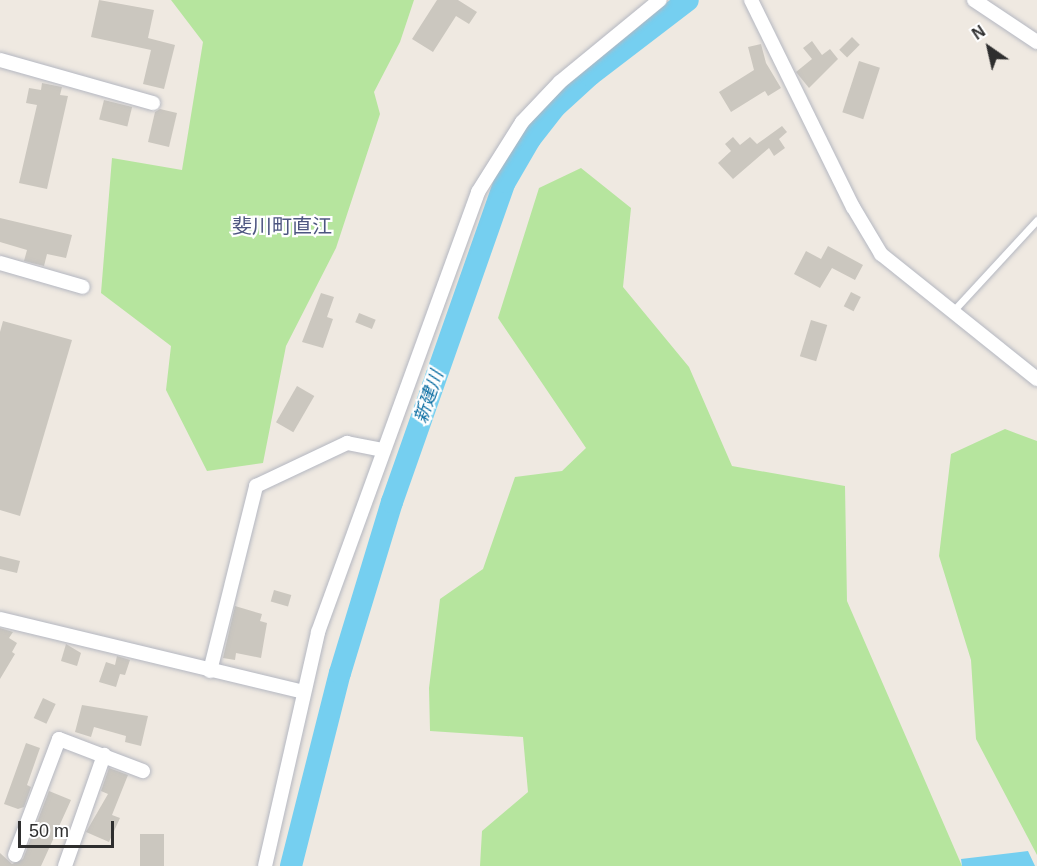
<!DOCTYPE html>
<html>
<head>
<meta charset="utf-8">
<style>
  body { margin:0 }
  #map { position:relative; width:1037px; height:866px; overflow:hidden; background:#efe9e1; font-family:Arial,"Noto Sans JP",sans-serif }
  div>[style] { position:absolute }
  .green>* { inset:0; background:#b6e59e }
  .water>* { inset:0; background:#75cff0 }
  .river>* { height:22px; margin:-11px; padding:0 11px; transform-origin:11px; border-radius:11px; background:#75cff0 }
  .building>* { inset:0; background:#cbc7bf; transform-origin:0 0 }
  .roads { filter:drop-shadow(0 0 2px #b4b7c1) drop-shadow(0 0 2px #b4b7c1) }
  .lane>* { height:7px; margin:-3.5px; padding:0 3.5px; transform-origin:3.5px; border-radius:3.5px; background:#fff }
  .street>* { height:14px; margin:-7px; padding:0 7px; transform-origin:7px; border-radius:7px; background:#fff }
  span { translate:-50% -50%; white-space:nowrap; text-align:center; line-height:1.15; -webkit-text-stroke:4.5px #fff; paint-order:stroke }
  .water-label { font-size:18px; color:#0d6fa3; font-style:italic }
  .quarter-label { font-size:20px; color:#4d5680 }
  .north { position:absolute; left:959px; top:18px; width:60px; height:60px; -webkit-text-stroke:4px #fff; paint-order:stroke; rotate:326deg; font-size:16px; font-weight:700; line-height:24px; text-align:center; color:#2e2e2e }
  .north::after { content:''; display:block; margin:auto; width:21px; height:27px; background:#2e2e2e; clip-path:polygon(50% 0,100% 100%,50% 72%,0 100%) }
  .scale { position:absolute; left:18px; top:821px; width:96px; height:27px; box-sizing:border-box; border:3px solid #2e2e2e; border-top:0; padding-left:8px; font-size:18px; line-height:21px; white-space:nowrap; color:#2e2e2e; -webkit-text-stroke:4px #fff; paint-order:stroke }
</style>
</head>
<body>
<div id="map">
  <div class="green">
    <i style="clip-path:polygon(171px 0,414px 0,400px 42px,374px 92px,380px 114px,336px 248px,286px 346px,263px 463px,207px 471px,166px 390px,171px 346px,101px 293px,112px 158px,182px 170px,203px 42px)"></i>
    <i style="clip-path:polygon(581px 168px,631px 208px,623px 287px,689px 367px,732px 466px,845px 486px,847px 601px,962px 866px,480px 866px,482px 831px,528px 792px,523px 737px,430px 731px,429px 688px,440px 599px,483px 569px,515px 477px,562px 471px,586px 448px,498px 318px,539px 188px)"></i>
    <i style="clip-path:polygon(1005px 429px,1037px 441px,1037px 855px,976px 739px,971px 660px,939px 556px,951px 454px)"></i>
  </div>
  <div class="water">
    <i style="clip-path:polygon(1028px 851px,1035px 866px,962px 866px,961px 859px)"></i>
  </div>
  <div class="river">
    <i style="left:291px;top:866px;width:199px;rotate:-75.8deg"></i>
    <i style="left:340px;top:673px;width:179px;rotate:-73.1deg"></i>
    <i style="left:392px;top:502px;width:339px;rotate:-70.6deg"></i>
    <i style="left:505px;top:182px;width:50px;rotate:-59.8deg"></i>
    <i style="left:530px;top:139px;width:39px;rotate:-52deg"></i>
    <i style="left:554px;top:108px;width:49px;rotate:-42.5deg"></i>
    <i style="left:590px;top:75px;width:123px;rotate:-37.4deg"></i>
  </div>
  <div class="building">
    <i style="clip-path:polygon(99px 0,154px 10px,148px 38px,175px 45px,164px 89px,143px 84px,151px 50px,91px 37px)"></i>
    <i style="clip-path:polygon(437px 0,458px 0,477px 12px,469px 24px,456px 16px,433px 52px,412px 39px)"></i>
    <i style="left:852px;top:37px;width:11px;height:18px;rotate:45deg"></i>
    <i style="clip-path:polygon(812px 41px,822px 55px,830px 49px,838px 59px,809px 88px,796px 72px,812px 59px,803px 48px)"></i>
    <i style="clip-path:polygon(761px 44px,766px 63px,781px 88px,768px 96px,765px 91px,731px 112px,719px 92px,754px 70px,748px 47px)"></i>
    <i style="left:859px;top:61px;width:22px;height:54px;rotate:18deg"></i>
    <i style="clip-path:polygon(42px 83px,62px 87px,60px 95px,68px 96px,47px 189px,19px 183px,37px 105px,26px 103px,29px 88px,41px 90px)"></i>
    <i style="left:104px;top:100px;width:29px;height:20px;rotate:14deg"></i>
    <i style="clip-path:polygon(160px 109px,177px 113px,169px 147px,148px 142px,155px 112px)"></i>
    <i style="clip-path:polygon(782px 126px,787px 132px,779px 139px,785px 148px,774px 156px,769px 148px,733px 179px,718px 163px,731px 151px,725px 144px,733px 137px,740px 145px,750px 137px,757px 144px)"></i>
    <i style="clip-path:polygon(0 218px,72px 235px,66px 258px,47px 254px,44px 266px,24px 261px,27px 250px,0 242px)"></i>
    <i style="clip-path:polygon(828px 246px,863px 265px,855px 280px,832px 268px,820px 288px,794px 274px,806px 251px,821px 259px)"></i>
    <i style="left:851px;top:292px;width:11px;height:16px;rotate:27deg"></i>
    <i style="clip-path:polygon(321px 293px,334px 297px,327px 317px,333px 319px,323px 348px,302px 342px)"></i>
    <i style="left:359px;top:313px;width:18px;height:10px;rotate:22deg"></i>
    <i style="left:811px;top:320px;width:17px;height:38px;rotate:17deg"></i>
    <i style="clip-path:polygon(3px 321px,72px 340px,20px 516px,0 510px,0 332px)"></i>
    <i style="left:297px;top:386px;width:20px;height:42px;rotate:30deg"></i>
    <i style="clip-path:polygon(0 556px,20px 561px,17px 573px,0 569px)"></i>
    <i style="left:274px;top:590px;width:18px;height:12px;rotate:16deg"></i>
    <i style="clip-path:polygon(235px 606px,262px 614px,260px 621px,267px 623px,261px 658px,236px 653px,235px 660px,223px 658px)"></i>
    <i style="clip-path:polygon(0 628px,13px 632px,9px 638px,17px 643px,12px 652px,15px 654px,0 679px)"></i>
    <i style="clip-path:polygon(66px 644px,81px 653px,77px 666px,61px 661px)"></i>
    <i style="clip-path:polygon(117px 656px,130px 660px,125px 675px,120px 674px,116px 687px,99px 682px,106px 662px,115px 665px)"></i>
    <i style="left:43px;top:698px;width:14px;height:22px;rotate:25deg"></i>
    <i style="clip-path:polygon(82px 705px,148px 716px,141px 746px,125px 742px,126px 736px,94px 727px,91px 737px,75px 732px)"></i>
    <i style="clip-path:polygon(26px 743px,40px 748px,27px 785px,31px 787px,24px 807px,18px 809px,4px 804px)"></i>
    <i style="clip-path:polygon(109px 768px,128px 775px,112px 815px,120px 818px,109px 842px,86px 832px,108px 794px,101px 791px)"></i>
    <i style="clip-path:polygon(49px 791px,71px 800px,41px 866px,0 866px,0 853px,12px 864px,23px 859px)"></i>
    <i style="left:140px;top:834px;width:24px;height:32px"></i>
  </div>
  <div class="roads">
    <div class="lane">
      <i style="left:953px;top:311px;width:124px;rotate:-47.3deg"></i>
    </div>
    <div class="street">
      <i style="left:751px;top:0;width:231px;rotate:63.8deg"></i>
      <i style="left:853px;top:207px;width:55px;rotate:59.2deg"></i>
      <i style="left:881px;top:254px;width:200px;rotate:38.7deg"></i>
      <i style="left:974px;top:0;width:76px;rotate:33.7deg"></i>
      <i style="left:0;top:60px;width:159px;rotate:15.7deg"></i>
      <i style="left:0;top:263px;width:86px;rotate:16.1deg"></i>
      <i style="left:0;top:619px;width:312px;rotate:13.5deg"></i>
      <i style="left:210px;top:671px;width:191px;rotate:-76deg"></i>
      <i style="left:256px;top:486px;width:101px;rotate:-25.3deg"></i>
      <i style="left:347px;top:443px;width:37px;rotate:11deg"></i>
      <i style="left:15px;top:855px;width:124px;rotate:-69.2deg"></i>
      <i style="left:59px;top:739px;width:90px;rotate:20.9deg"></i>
      <i style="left:65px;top:866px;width:118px;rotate:-70.6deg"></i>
      <i style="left:265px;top:866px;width:240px;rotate:-77.2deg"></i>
      <i style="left:318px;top:632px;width:468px;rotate:-70deg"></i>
      <i style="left:478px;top:192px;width:83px;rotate:-57.8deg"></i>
      <i style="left:522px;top:122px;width:55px;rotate:-46.5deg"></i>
      <i style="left:560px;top:82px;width:129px;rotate:-39.4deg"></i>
    </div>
  </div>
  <div class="water-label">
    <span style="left:429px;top:397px;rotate:-71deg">新建川</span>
  </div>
  <div class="quarter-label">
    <span style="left:282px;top:226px">斐川町直江</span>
  </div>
  <div class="north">N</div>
  <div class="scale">50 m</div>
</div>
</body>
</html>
